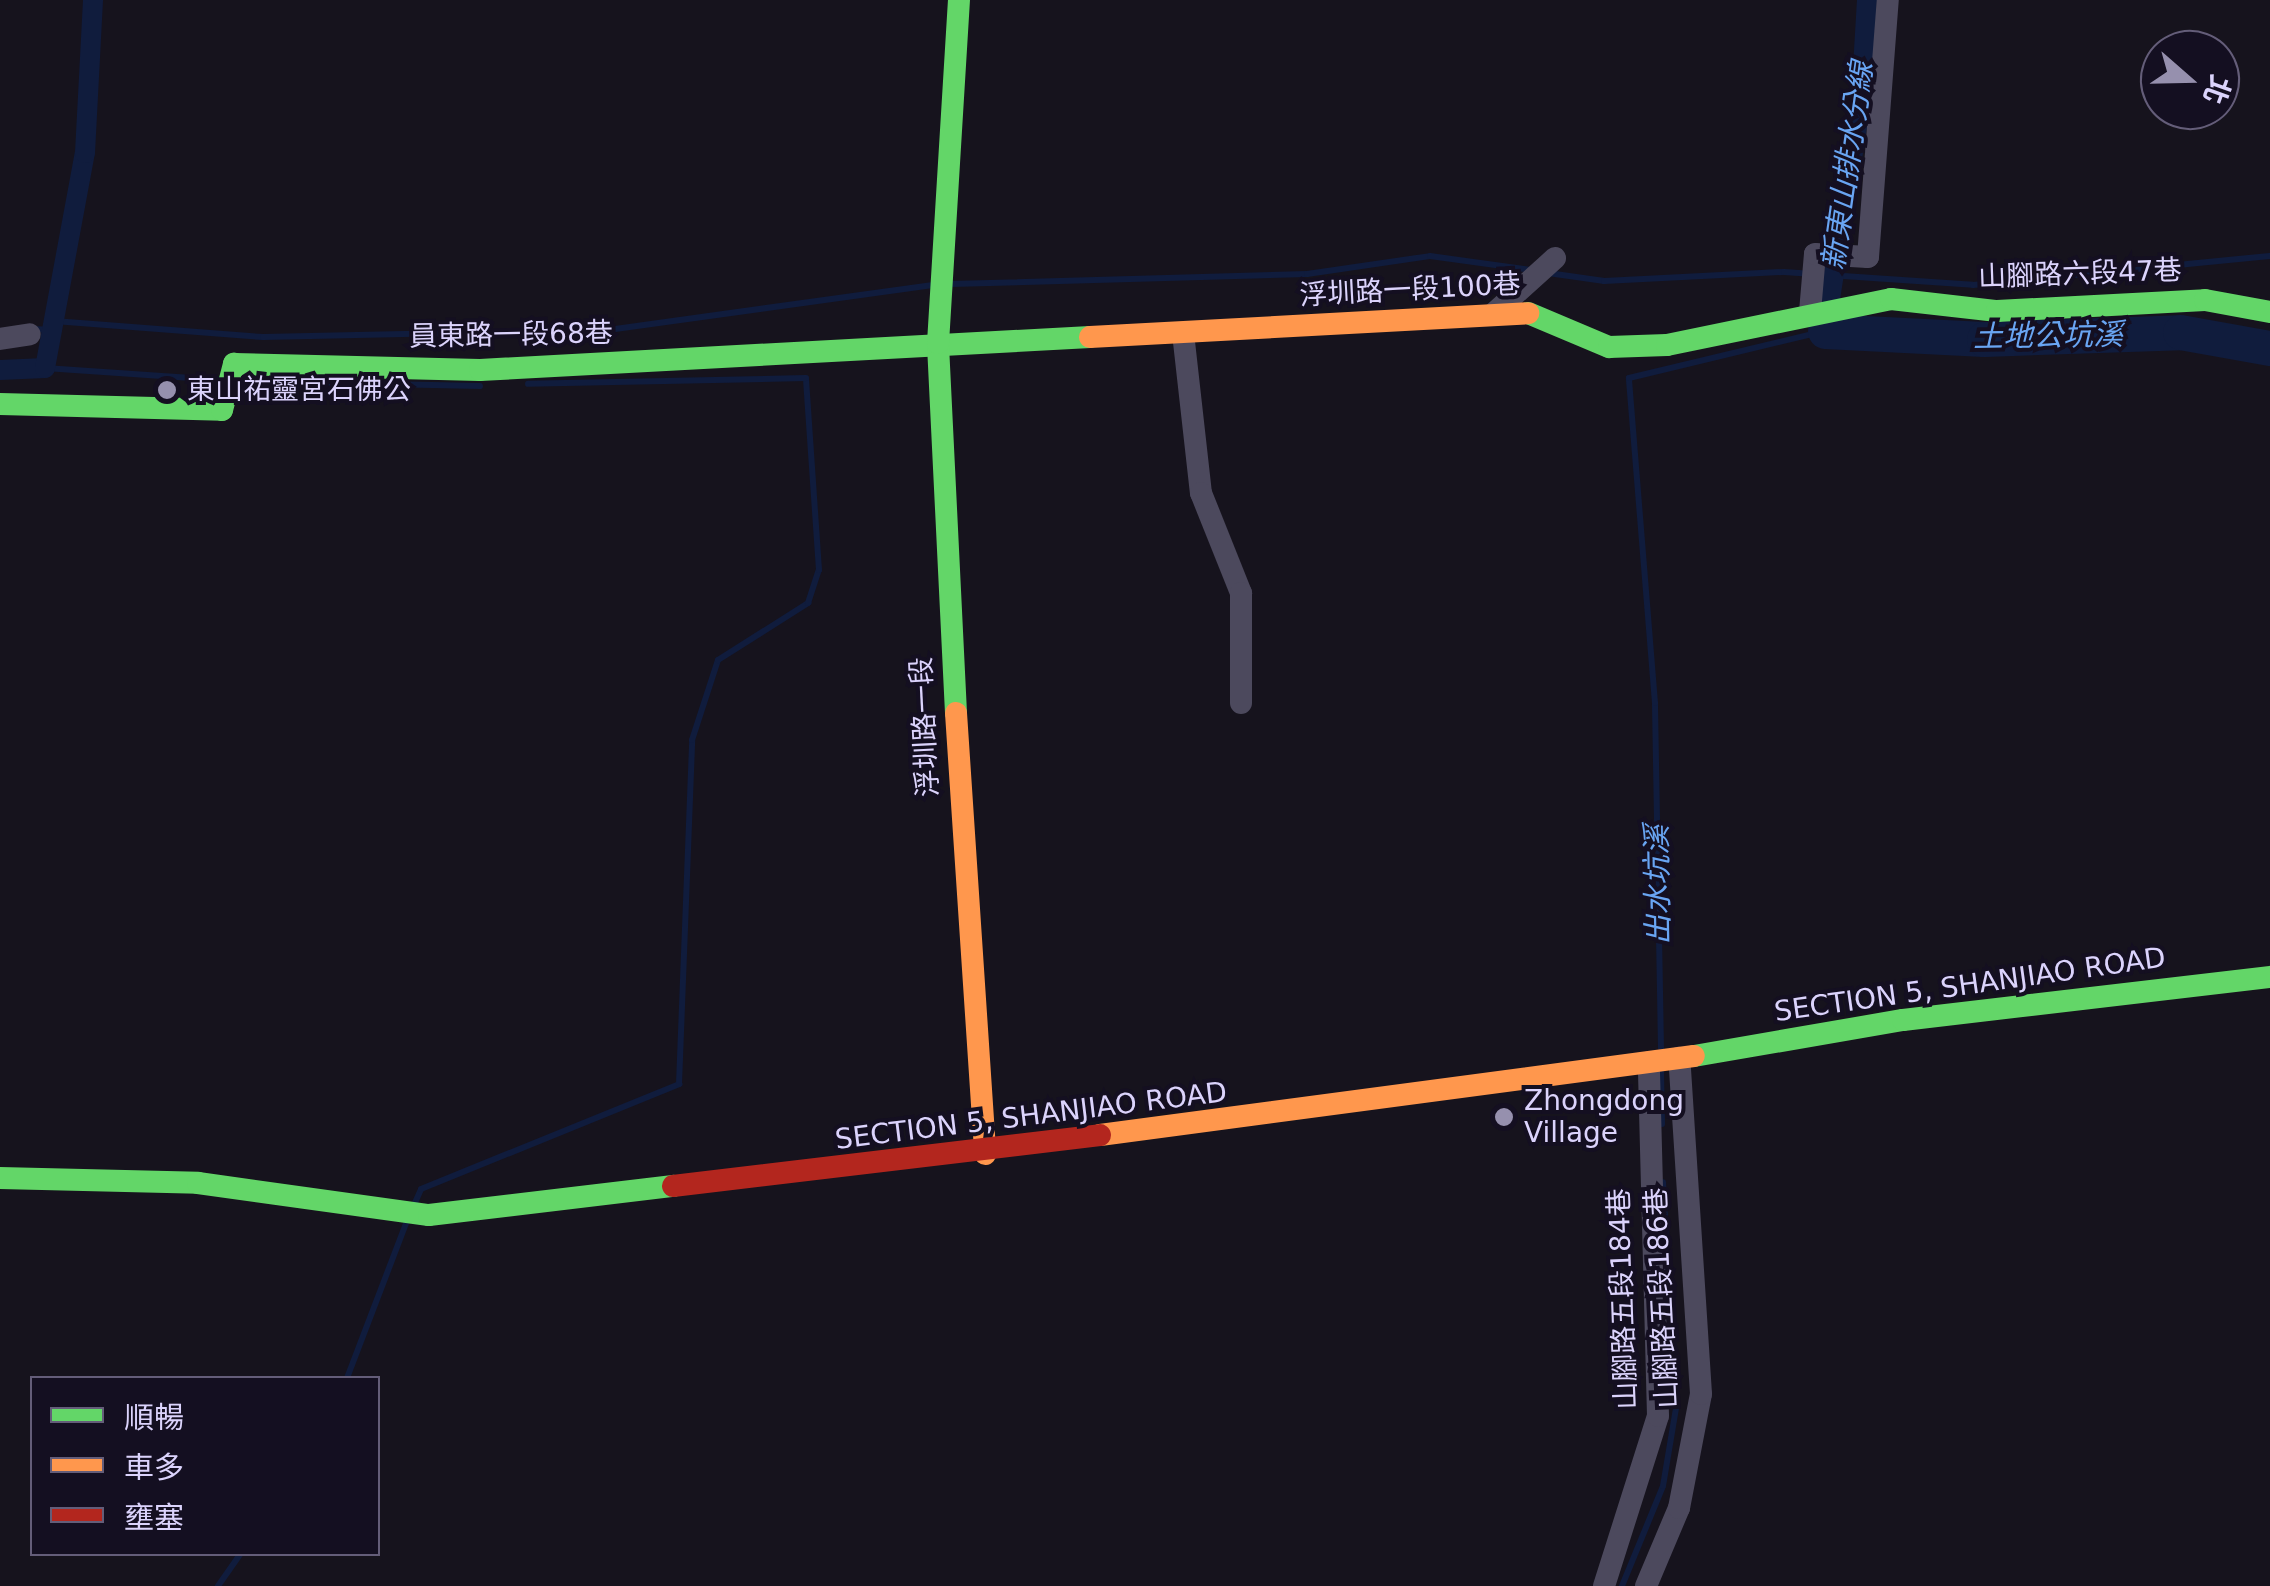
<!DOCTYPE html>
<html>
<head>
<meta charset="utf-8">
<style>
  body { margin:0 }
  #map { position:relative; width:2270px; height:1586px; overflow:hidden; background:#16131d; font-family:"DejaVu Sans","Noto Sans TC",sans-serif }
  div>[style] { position:absolute }
  .stream>* { height:6px; margin:-3px; padding:0 3px; transform-origin:3px; border-radius:3px; background:#101c3d }
  .canal>* { height:20px; margin:-10px; padding:0 10px; transform-origin:10px; border-radius:10px; background:#101c3d }
  .river>* { height:35px; margin:-17.5px; padding:0 17.5px; transform-origin:17.5px; border-radius:17.5px; background:#101c3d }
  .street>* { height:22px; margin:-11px; padding:0 11px; transform-origin:11px; border-radius:11px; background:#4c495d }
  .fast>* { height:22px; margin:-11px; padding:0 11px; transform-origin:11px; border-radius:11px; background:#63d668 }
  .slow>* { height:22px; margin:-11px; padding:0 11px; transform-origin:11px; border-radius:11px; background:#ff974d }
  .jam>* { height:22px; margin:-11px; padding:0 11px; transform-origin:11px; border-radius:11px; background:#b3261e }
  .dots>* { width:28px; height:28px; translate:-50% -50%; box-sizing:border-box; border:5px solid #140f21; border-radius:50% }
  span { translate:-50% -50%; white-space:nowrap; text-align:center; line-height:1.15; -webkit-text-stroke:8px #140f21; paint-order:stroke }
  .street-label { font-size:28px; color:#dbd3fc }
  .poi-label { font-size:28px; color:#dbd3fc }
  .left { translate:0 -50%; text-align:left }
  .water-label { font-size:30px; color:#69a5f3; font-style:italic }
  .legend { position:absolute; left:30px; top:1376px; width:350px; height:180px; box-sizing:border-box; background:#140f21; border:2px solid #645d79; margin:0; padding:12px 18px; list-style:none; font-size:30px; color:#dbd3fc }
  .legend li { display:flex; align-items:center; gap:20px; height:50px }
  .legend b { width:50px; border:2px solid #645d79 }
  .north { position:absolute; left:2140px; top:30px; width:100px; height:100px; box-sizing:border-box; background:#140f21; border:2px solid #645d79; border-radius:50%; rotate:110deg; font-size:28px; font-weight:700; line-height:40px; text-align:center; color:#dbd3fc }
  .north::after { content:''; display:block; margin:auto; width:35px; height:45px; background:#9690ae; clip-path:polygon(50% 0,100% 100%,50% 72%,0 100%) }
</style>
</head>
<body>
<div id="map">
  <div class="stream">
    <i style="left:1548px;top:273px;width:57px;rotate:8.1deg"></i>
    <i style="left:1604px;top:281px;width:180px;rotate:-2.9deg"></i>
    <i style="left:1784px;top:272px;width:189px;rotate:3.9deg"></i>
    <i style="left:1973px;top:285px;width:298px;rotate:-5.6deg"></i>
    <i style="left:951px;top:284px;width:356px;rotate:-1.6deg"></i>
    <i style="left:1307px;top:274px;width:124px;rotate:-8.3deg"></i>
    <i style="left:1430px;top:256px;width:102px;rotate:7.9deg"></i>
    <i style="left:54px;top:321px;width:210px;rotate:4.4deg"></i>
    <i style="left:263px;top:337px;width:345px;rotate:-1.2deg"></i>
    <i style="left:608px;top:330px;width:328px;rotate:-7.9deg"></i>
    <i style="left:33px;top:329px;width:19px;rotate:3deg"></i>
    <i style="left:45px;top:368px;width:176px;rotate:3.9deg"></i>
    <i style="left:238px;top:381px;width:242px;rotate:1.2deg"></i>
    <i style="left:1661px;top:1049px;width:346px;rotate:-91deg"></i>
    <i style="left:1655px;top:703px;width:326px;rotate:-94.6deg"></i>
    <i style="left:1629px;top:378px;width:202px;rotate:-13.5deg"></i>
    <i style="left:1661px;top:1072px;width:52px;rotate:88.9deg"></i>
    <i style="left:414px;top:1205px;width:17px;rotate:-66deg"></i>
    <i style="left:421px;top:1189px;width:279px;rotate:-22.1deg"></i>
    <i style="left:679px;top:1084px;width:344px;rotate:-87.8deg"></i>
    <i style="left:692px;top:740px;width:84px;rotate:-72deg"></i>
    <i style="left:718px;top:660px;width:107px;rotate:-32.3deg"></i>
    <i style="left:808px;top:603px;width:35px;rotate:-72deg"></i>
    <i style="left:819px;top:570px;width:192px;rotate:-93.9deg"></i>
    <i style="left:806px;top:378px;width:278px;rotate:178.8deg"></i>
    <i style="left:347px;top:1378px;width:168px;rotate:-69.1deg"></i>
    <i style="left:218px;top:1586px;width:39px;rotate:-55deg"></i>
    <i style="left:1622px;top:1586px;width:108px;rotate:-67.7deg"></i>
    <i style="left:1663px;top:1486px;width:79px;rotate:-80.5deg"></i>
    <i style="left:1676px;top:1408px;width:226px;rotate:-93.3deg"></i>
  </div>
  <div class="canal">
    <i style="left:1825px;top:331px;width:233px;rotate:-81.1deg"></i>
    <i style="left:1861px;top:101px;width:101px;rotate:-86.6deg"></i>
    <i style="left:0;top:370px;width:45px;rotate:-2.5deg"></i>
    <i style="left:45px;top:368px;width:219px;rotate:-79.5deg"></i>
    <i style="left:85px;top:153px;width:153px;rotate:-87deg"></i>
  </div>
  <div class="river">
    <i style="left:1825px;top:331px;width:159px;rotate:2.9deg"></i>
    <i style="left:1984px;top:339px;width:196px;rotate:-2deg"></i>
    <i style="left:2180px;top:332px;width:91px;rotate:10.1deg"></i>
  </div>
  <div class="street">
    <i style="left:1810px;top:312px;width:58px;rotate:-85.1deg"></i>
    <i style="left:1815px;top:254px;width:53px;rotate:3.2deg"></i>
    <i style="left:1868px;top:257px;width:258px;rotate:-85.6deg"></i>
    <i style="left:1492px;top:315px;width:85px;rotate:-42.1deg"></i>
    <i style="left:1183px;top:333px;width:161px;rotate:83.6deg"></i>
    <i style="left:1201px;top:493px;width:108px;rotate:68.2deg"></i>
    <i style="left:1241px;top:593px;width:110px;rotate:90deg"></i>
    <i style="left:0;top:339px;width:30px;rotate:-9deg"></i>
    <i style="left:1604px;top:1586px;width:178px;rotate:-72.4deg"></i>
    <i style="left:1658px;top:1416px;width:354px;rotate:-91.5deg"></i>
    <i style="left:1646px;top:1586px;width:85px;rotate:-67.1deg"></i>
    <i style="left:1679px;top:1508px;width:116px;rotate:-79.1deg"></i>
    <i style="left:1701px;top:1394px;width:337px;rotate:-93.7deg"></i>
  </div>
  <div class="fast">
    <i style="left:1528px;top:313px;width:88px;rotate:22.8deg"></i>
    <i style="left:1609px;top:347px;width:58px;rotate:-2deg"></i>
    <i style="left:1667px;top:345px;width:229px;rotate:-11.6deg"></i>
    <i style="left:1891px;top:299px;width:107px;rotate:6.5deg"></i>
    <i style="left:1997px;top:311px;width:208px;rotate:-3deg"></i>
    <i style="left:2205px;top:300px;width:66px;rotate:10.5deg"></i>
    <i style="left:0;top:404px;width:222px;rotate:1.5deg"></i>
    <i style="left:222px;top:410px;width:48px;rotate:-75.4deg"></i>
    <i style="left:234px;top:364px;width:246px;rotate:1.4deg"></i>
    <i style="left:480px;top:370px;width:611px;rotate:-3.1deg"></i>
    <i style="left:956px;top:713px;width:370px;rotate:-92.8deg"></i>
    <i style="left:938px;top:343px;width:344px;rotate:-86.5deg"></i>
    <i style="left:1694px;top:1056px;width:212px;rotate:-9.8deg"></i>
    <i style="left:1903px;top:1020px;width:370px;rotate:-6.7deg"></i>
    <i style="left:0;top:1178px;width:198px;rotate:1.4deg"></i>
    <i style="left:198px;top:1183px;width:233px;rotate:7.9deg"></i>
    <i style="left:429px;top:1215px;width:246px;rotate:-6.8deg"></i>
  </div>
  <div class="slow">
    <i style="left:1090px;top:337px;width:439px;rotate:-3.1deg"></i>
    <i style="left:956px;top:713px;width:442px;rotate:86.2deg"></i>
    <i style="left:1100px;top:1135px;width:599px;rotate:-7.58deg"></i>
  </div>
  <div class="jam">
    <i style="left:673px;top:1186px;width:430px;rotate:-6.8deg"></i>
  </div>
  <div class="dots">
    <i style="left:167px;top:390px;background:#9690ae"></i>
    <i style="left:1504px;top:1117px;background:#9690ae"></i>
  </div>
  <div class="street-label">
    <span style="left:2080px;top:274px;rotate:-2deg">山腳路六段47巷</span>
    <span style="left:1410px;top:290px;rotate:-3deg">浮圳路一段100巷</span>
    <span style="left:511px;top:335px;rotate:-1deg">員東路一段68巷</span>
    <span style="left:925px;top:727px;rotate:-93deg">浮圳路一段</span>
    <span style="left:1970px;top:985px;rotate:-8deg">SECTION 5, SHANJIAO ROAD</span>
    <span style="left:1031px;top:1116px;rotate:-7deg">SECTION 5, SHANJIAO ROAD</span>
    <span style="left:1662px;top:1298px;rotate:-93deg">山腳路五段186巷</span>
    <span style="left:1623px;top:1299px;rotate:-92deg">山腳路五段184巷</span>
  </div>
  <div class="poi-label">
    <span class="left" style="left:187px;top:390px">東山祐靈宮石佛公</span>
    <span class="left" style="left:1524px;top:1117px">Zhongdong<br>Village</span>
  </div>
  <div class="water-label">
    <span style="left:1848px;top:166px;rotate:-82deg">新東山排水分線</span>
    <span style="left:2048px;top:336px;rotate:-1deg">土地公坑溪</span>
    <span style="left:1658px;top:885px;rotate:-91deg">出水坑溪</span>
  </div>
  <ul class="legend">
  <li><b style="height:12px;background:#63d668"></b>順暢</li>
  <li><b style="height:12px;background:#ff974d"></b>車多</li>
  <li><b style="height:12px;background:#b3261e"></b>壅塞</li>
  </ul>
  <div class="north">北</div>
</div>
</body>
</html>
